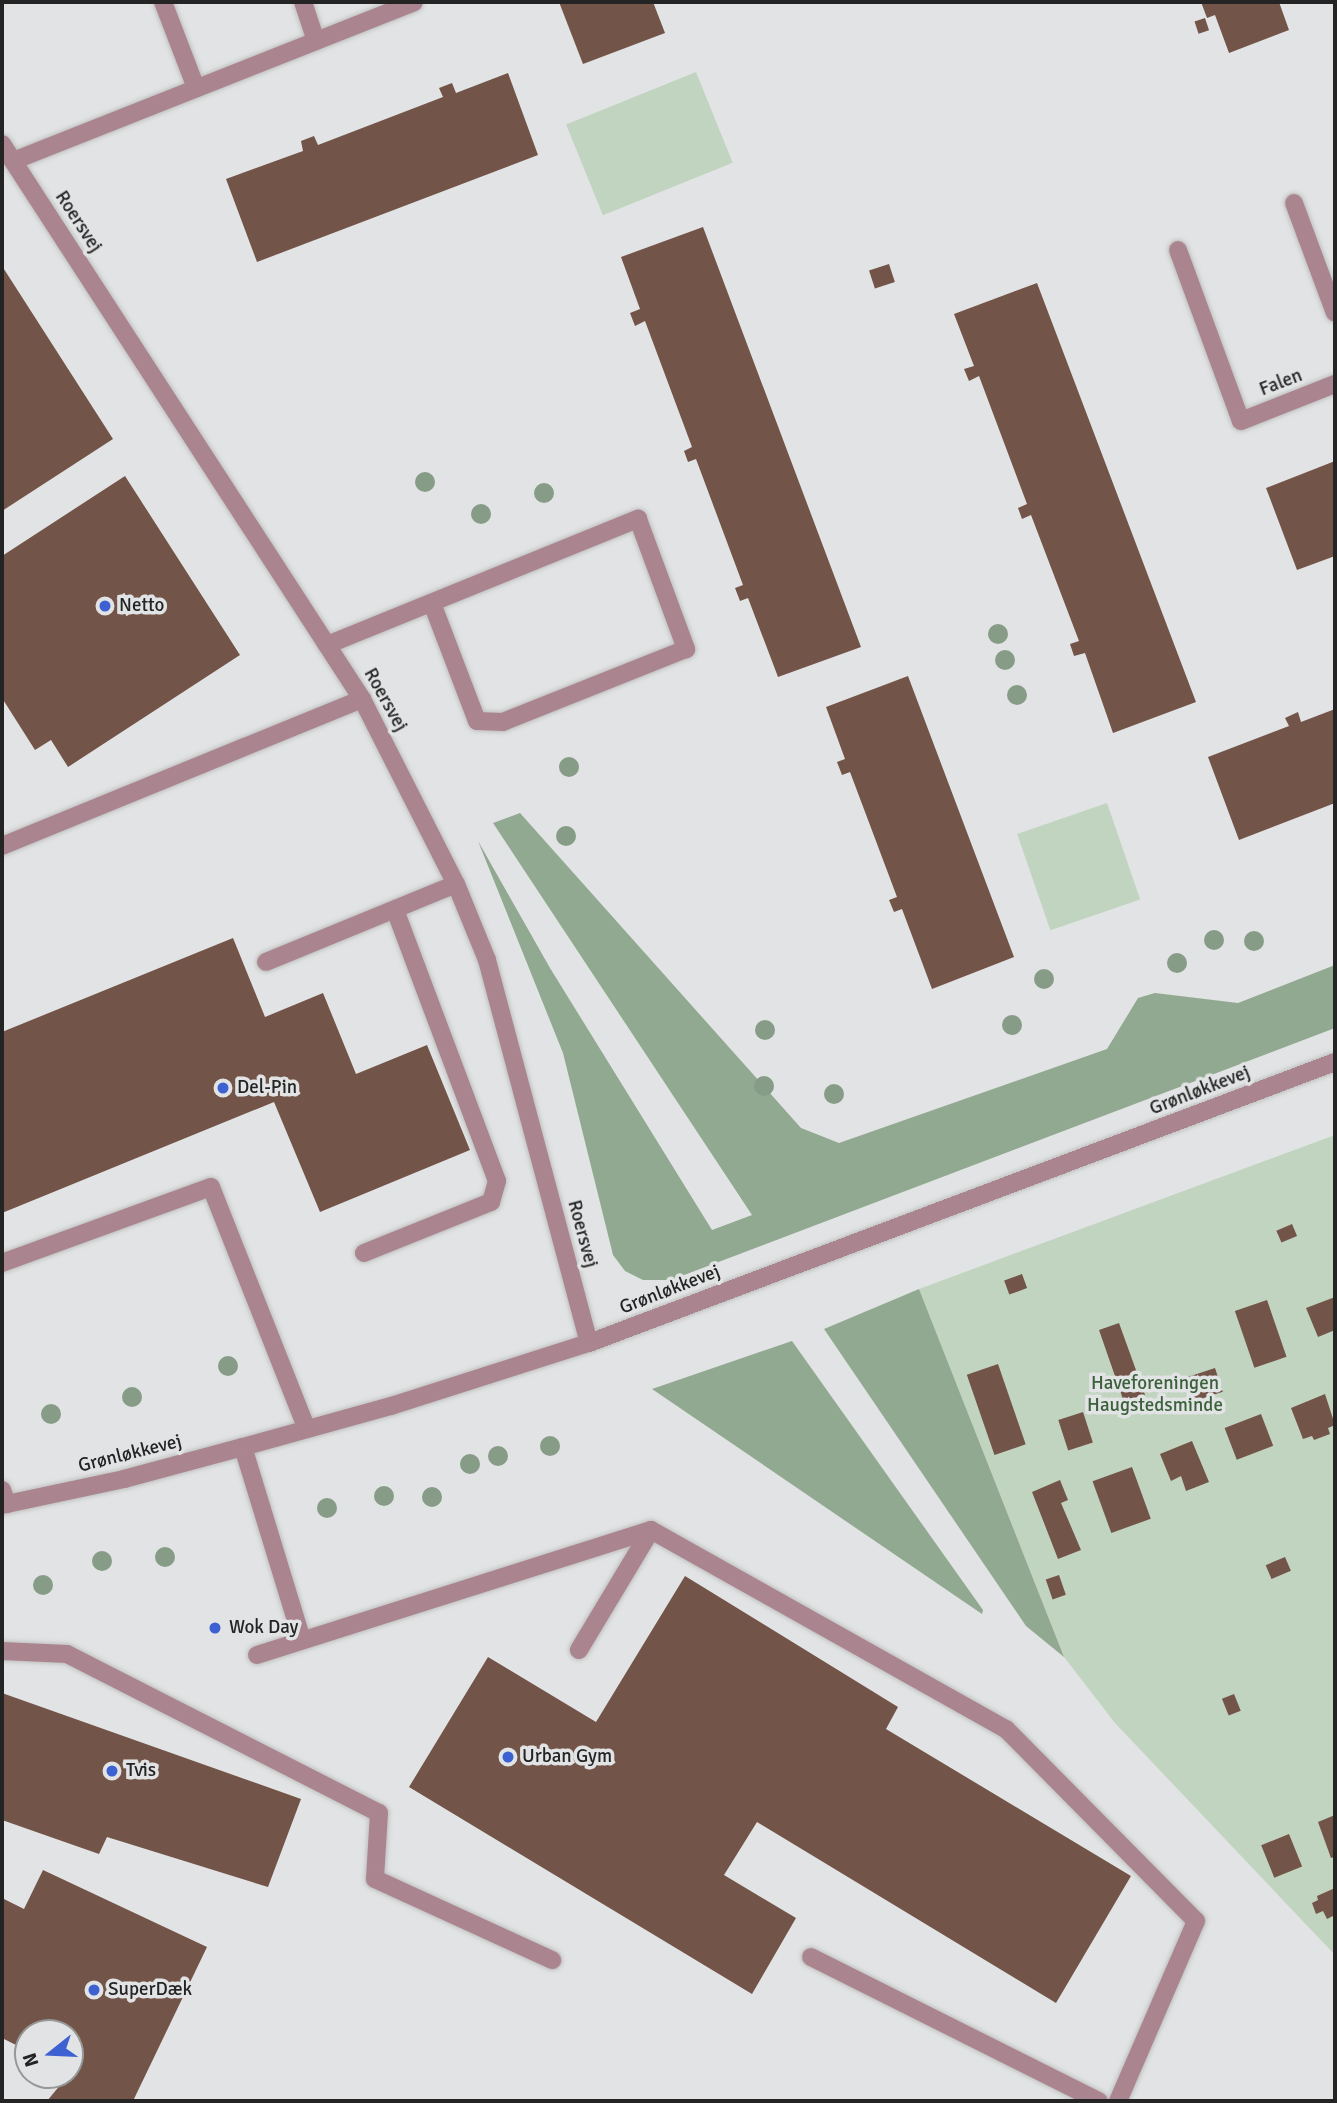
<!DOCTYPE html>
<html>
<head>
<meta charset="utf-8">
<style>
  body { margin:0 }
  #map { position:relative; width:1337px; height:2103px; overflow:hidden; background:#e2e3e4; font-family:Signika,sans-serif }
  div>[style] { position:absolute }
  .green>* { inset:0; background:#c1d4c0; transform-origin:0 0 }
  .forest>* { inset:0; background:#91a990 }
  .building>* { inset:0; background:#735448; transform-origin:0 0 }
  .roads { filter:drop-shadow(0 0 2px #c0c1c1) drop-shadow(0 0 2px #c0c1c1) }
  .service>* { height:18px; margin:-9px; padding:0 9px; transform-origin:9px; border-radius:9px; background:#aa858f }
  .minor>* { height:18px; margin:-9px; padding:0 9px; transform-origin:9px; border-radius:9px; background:#aa858f }
  .tertiary>* { height:18px; margin:-9px; padding:0 9px; transform-origin:9px; border-radius:9px; background:#aa858f }
  .trees>* { width:20px; height:20px; margin:-10px; border-radius:50%; background:#869c87 }
  .dots>* { width:19px; height:19px; translate:-50% -50%; box-sizing:border-box; border:4px solid #e2e3e4; border-radius:50% }
  span { translate:-50% -50%; white-space:nowrap; text-align:center; line-height:1.15; -webkit-text-stroke:7px #e2e3e4; paint-order:stroke }
  .street-label { font-size:19px; color:#242424 }
  .poi-label { font-size:19px; color:#242424 }
  .left { translate:0 -50%; text-align:left }
  .park-label { font-size:19px; color:#3b613b }
  .frame { position:absolute; inset:0; border:4px solid #242424; pointer-events:none }
  .north { position:absolute; left:14px; top:2019px; width:70px; height:70px; box-sizing:border-box; background:#e2e3e4; border:2px solid #969797; border-radius:50%; rotate:252deg; font-size:19px; font-weight:700; line-height:28px; text-align:center; color:#242424 }
  .north::after { content:''; display:block; margin:auto; width:24px; height:32px; background:#3d60d2; clip-path:polygon(50% 0,100% 100%,50% 72%,0 100%) }
</style>
</head>
<body>
<div id="map">
  <div class="green">
    <i style="left:696px;top:72px;width:98px;height:140px;rotate:68deg"></i>
    <i style="left:1107px;top:803px;width:102px;height:95px;rotate:71deg"></i>
    <i style="clip-path:polygon(1335px 1135px,1335px 1955px,1115px 1723px,1064px 1657px,919px 1289px)"></i>
  </div>
  <div class="forest">
    <i style="clip-path:polygon(520px 813px,801px 1128px,839px 1143px,1107px 1049px,1138px 998px,1155px 993px,1238px 1003px,1335px 965px,1335px 1028px,671px 1280px,643px 1280px,625px 1271px,613px 1255px,563px 1053px,478px 841px,550px 968px,712px 1230px,752px 1215px,493px 823px)"></i>
    <i style="clip-path:polygon(919px 1289px,1064px 1657px,1026px 1626px,824px 1329px)"></i>
    <i style="clip-path:polygon(792px 1341px,983px 1610px,982px 1614px,652px 1389px)"></i>
  </div>
  <div class="building">
    <i style="clip-path:polygon(559px 2px,653px 2px,665px 33px,583px 64px)"></i>
    <i style="clip-path:polygon(1201px 2px,1279px 2px,1289px 30px,1229px 53px,1215px 15px,1207px 18px)"></i>
    <i style="left:1205px;top:18px;width:13px;height:11px;rotate:72deg"></i>
    <i style="clip-path:polygon(508px 73px,538px 155px,257px 262px,226px 179px,303px 151px,301px 141px,314px 136px,318px 145px,443px 97px,439px 88px,452px 83px,456px 93px)"></i>
    <i style="clip-path:polygon(703px 227px,861px 647px,778px 677px,748px 598px,740px 601px,735px 588px,743px 585px,696px 459px,688px 462px,684px 451px,692px 447px,645px 321px,635px 326px,630px 313px,640px 309px,621px 257px)"></i>
    <i style="left:889px;top:264px;width:19px;height:21px;rotate:72deg"></i>
    <i style="clip-path:polygon(2px 266px,113px 439px,2px 511px)"></i>
    <i style="clip-path:polygon(1037px 283px,1196px 702px,1113px 733px,1085px 653px,1074px 656px,1070px 644px,1079px 641px,1031px 515px,1022px 519px,1018px 508px,1027px 504px,979px 376px,969px 381px,964px 369px,974px 366px,954px 314px)"></i>
    <i style="clip-path:polygon(1335px 461px,1335px 556px,1297px 570px,1266px 488px)"></i>
    <i style="clip-path:polygon(125px 476px,240px 655px,68px 767px,51px 740px,35px 750px,2px 698px,2px 556px)"></i>
    <i style="clip-path:polygon(908px 676px,1014px 957px,932px 989px,902px 909px,894px 912px,889px 900px,897px 897px,850px 772px,842px 775px,837px 762px,845px 759px,826px 707px)"></i>
    <i style="clip-path:polygon(1335px 709px,1335px 803px,1239px 840px,1208px 757px,1289px 726px,1285px 718px,1298px 712px,1301px 722px)"></i>
    <i style="clip-path:polygon(233px 938px,265px 1017px,323px 993px,356px 1074px,427px 1045px,470px 1150px,320px 1212px,274px 1102px,2px 1213px,2px 1032px)"></i>
    <i style="left:1292px;top:1224px;width:13px;height:17px;rotate:67deg"></i>
    <i style="left:1022px;top:1274px;width:15px;height:19px;rotate:70deg"></i>
    <i style="clip-path:polygon(1335px 1297px,1335px 1330px,1318px 1337px,1306px 1308px)"></i>
    <i style="left:1267px;top:1300px;width:60px;height:34px;rotate:71deg"></i>
    <i style="clip-path:polygon(1119px 1323px,1145px 1395px,1135px 1399px,1137px 1403px,1129px 1406px,1127px 1401px,1124px 1402px,1099px 1330px)"></i>
    <i style="left:998px;top:1364px;width:85px;height:33px;rotate:71deg"></i>
    <i style="left:1215px;top:1368px;width:25px;height:32px;rotate:72deg"></i>
    <i style="clip-path:polygon(1325px 1394px,1335px 1425px,1328px 1428px,1330px 1434px,1314px 1440px,1312px 1436px,1303px 1439px,1291px 1408px)"></i>
    <i style="left:1083px;top:1412px;width:32px;height:26px;rotate:72deg"></i>
    <i style="left:1261px;top:1414px;width:34px;height:39px;rotate:69deg"></i>
    <i style="clip-path:polygon(1192px 1441px,1209px 1482px,1186px 1491px,1181px 1476px,1171px 1481px,1160px 1454px)"></i>
    <i style="left:1132px;top:1467px;width:55px;height:42px;rotate:70deg"></i>
    <i style="clip-path:polygon(1060px 1480px,1068px 1500px,1061px 1503px,1081px 1550px,1058px 1559px,1032px 1492px)"></i>
    <i style="left:1285px;top:1557px;width:15px;height:21px;rotate:67deg"></i>
    <i style="left:1059px;top:1575px;width:21px;height:14px;rotate:71deg"></i>
    <i style="clip-path:polygon(685px 1576px,898px 1707px,886px 1729px,1131px 1876px,1056px 2003px,757px 1822px,724px 1875px,796px 1918px,752px 1994px,409px 1787px,488px 1657px,596px 1722px)"></i>
    <i style="clip-path:polygon(2px 1693px,301px 1799px,268px 1887px,107px 1837px,99px 1854px,2px 1820px)"></i>
    <i style="left:1234px;top:1694px;width:18px;height:13px;rotate:68deg"></i>
    <i style="clip-path:polygon(1335px 1815px,1335px 1857px,1331px 1858px,1318px 1822px)"></i>
    <i style="left:1289px;top:1834px;width:35px;height:30px;rotate:68deg"></i>
    <i style="clip-path:polygon(43px 1870px,207px 1947px,133px 2101px,47px 2101px,71px 2072px,70px 2033px,28px 2033px,28px 2051px,2px 2038px,2px 1898px,24px 1909px)"></i>
    <i style="clip-path:polygon(1335px 1888px,1335px 1915px,1327px 1919px,1323px 1911px,1316px 1914px,1312px 1903px,1318px 1900px,1317px 1896px)"></i>
  </div>
  <div class="roads">
    <div class="service">
      <i style="left:163px;top:2px;width:92px;rotate:69deg"></i>
      <i style="left:303px;top:2px;width:41px;rotate:71.6deg"></i>
      <i style="left:13px;top:161px;width:431px;rotate:-21.6deg"></i>
      <i style="left:1294px;top:203px;width:117px;rotate:69.6deg"></i>
      <i style="left:1178px;top:250px;width:182px;rotate:69.8deg"></i>
      <i style="left:327px;top:645px;width:336px;rotate:-22.1deg"></i>
      <i style="left:638px;top:519px;width:139px;rotate:69.7deg"></i>
      <i style="left:686px;top:649px;width:197px;rotate:158.3deg"></i>
      <i style="left:503px;top:722px;width:26px;rotate:-178deg"></i>
      <i style="left:477px;top:721px;width:126px;rotate:-110.9deg"></i>
      <i style="left:2px;top:846px;width:389px;rotate:-22.2deg"></i>
      <i style="left:266px;top:962px;width:205px;rotate:-22.3deg"></i>
      <i style="left:364px;top:1253px;width:137px;rotate:-21.9deg"></i>
      <i style="left:491px;top:1202px;width:22px;rotate:-74deg"></i>
      <i style="left:497px;top:1181px;width:290px;rotate:-110.6deg"></i>
      <i style="left:2px;top:1263px;width:222px;rotate:-20deg"></i>
      <i style="left:211px;top:1187px;width:260px;rotate:68.4deg"></i>
      <i style="left:243px;top:1447px;width:202px;rotate:73deg"></i>
      <i style="left:2px;top:1490px;width:15px;rotate:70deg"></i>
      <i style="left:651px;top:1530px;width:407px;rotate:29.3deg"></i>
      <i style="left:1006px;top:1729px;width:270px;rotate:45.3deg"></i>
      <i style="left:1196px;top:1921px;width:196px;rotate:113.4deg"></i>
      <i style="left:2px;top:1651px;width:65px;rotate:2.6deg"></i>
      <i style="left:67px;top:1654px;width:350px;rotate:27deg"></i>
      <i style="left:379px;top:1813px;width:66px;rotate:93.5deg"></i>
      <i style="left:375px;top:1879px;width:195px;rotate:24.6deg"></i>
      <i style="left:257px;top:1655px;width:413px;rotate:-17.6deg"></i>
      <i style="left:651px;top:1530px;width:140px;rotate:121deg"></i>
      <i style="left:811px;top:1957px;width:322px;rotate:26.6deg"></i>
    </div>
    <div class="minor">
      <i style="left:2px;top:144px;width:662px;rotate:57.03deg"></i>
      <i style="left:362px;top:699px;width:208px;rotate:63.1deg"></i>
      <i style="left:456px;top:884px;width:82px;rotate:67.8deg"></i>
      <i style="left:487px;top:960px;width:396px;rotate:75.1deg"></i>
      <i style="left:1241px;top:421px;width:101px;rotate:-21.5deg"></i>
    </div>
    <div class="tertiary">
      <i style="left:2px;top:1505px;width:125px;rotate:-12deg"></i>
      <i style="left:124px;top:1479px;width:123px;rotate:-15.1deg"></i>
      <i style="left:243px;top:1447px;width:154px;rotate:-15.5deg"></i>
      <i style="left:391px;top:1406px;width:208px;rotate:-17.7deg"></i>
      <i style="left:589px;top:1343px;width:797px;rotate:-20.64deg"></i>
    </div>
  </div>
  <div class="trees">
    <i style="left:425px;top:482px"></i>
    <i style="left:544px;top:493px"></i>
    <i style="left:481px;top:514px"></i>
    <i style="left:998px;top:634px"></i>
    <i style="left:1005px;top:660px"></i>
    <i style="left:1017px;top:695px"></i>
    <i style="left:569px;top:767px"></i>
    <i style="left:566px;top:836px"></i>
    <i style="left:1214px;top:940px"></i>
    <i style="left:1254px;top:941px"></i>
    <i style="left:1177px;top:963px"></i>
    <i style="left:1044px;top:979px"></i>
    <i style="left:1012px;top:1025px"></i>
    <i style="left:765px;top:1030px"></i>
    <i style="left:764px;top:1086px"></i>
    <i style="left:834px;top:1094px"></i>
    <i style="left:228px;top:1366px"></i>
    <i style="left:132px;top:1397px"></i>
    <i style="left:51px;top:1414px"></i>
    <i style="left:550px;top:1446px"></i>
    <i style="left:498px;top:1456px"></i>
    <i style="left:470px;top:1464px"></i>
    <i style="left:384px;top:1496px"></i>
    <i style="left:432px;top:1497px"></i>
    <i style="left:327px;top:1508px"></i>
    <i style="left:165px;top:1557px"></i>
    <i style="left:102px;top:1561px"></i>
    <i style="left:43px;top:1585px"></i>
  </div>
  <div class="dots">
    <i style="left:105px;top:606px;background:#3d60d2"></i>
    <i style="left:223px;top:1088px;background:#3d60d2"></i>
    <i style="left:215px;top:1628px;background:#3d60d2"></i>
    <i style="left:508px;top:1757px;background:#3d60d2"></i>
    <i style="left:112px;top:1771px;background:#3d60d2"></i>
    <i style="left:94px;top:1990px;background:#3d60d2"></i>
  </div>
  <div class="street-label">
    <span style="left:78px;top:222px;rotate:57deg">Roersvej</span>
    <span style="left:1281px;top:383px;rotate:-21deg">Falen</span>
    <span style="left:385px;top:700px;rotate:61deg">Roersvej</span>
    <span style="left:1200px;top:1091px;rotate:-21deg">Grønløkkevej</span>
    <span style="left:582px;top:1234px;rotate:75deg">Roersvej</span>
    <span style="left:670px;top:1290px;rotate:-21deg">Grønløkkevej</span>
    <span style="left:130px;top:1454px;rotate:-14deg">Grønløkkevej</span>
  </div>
  <div class="poi-label">
    <span class="left" style="left:119px;top:606px">Netto</span>
    <span class="left" style="left:237px;top:1088px">Del-Pin</span>
    <span class="left" style="left:229px;top:1628px">Wok Day</span>
    <span class="left" style="left:522px;top:1757px">Urban Gym</span>
    <span class="left" style="left:126px;top:1771px">Tvis</span>
    <span class="left" style="left:108px;top:1990px">SuperDæk</span>
  </div>
  <div class="park-label">
    <span style="left:1155px;top:1395px">Haveforeningen<br>Haugstedsminde</span>
  </div>
  <div class="frame"></div>
  <div class="north">N</div>
</div>
</body>
</html>
